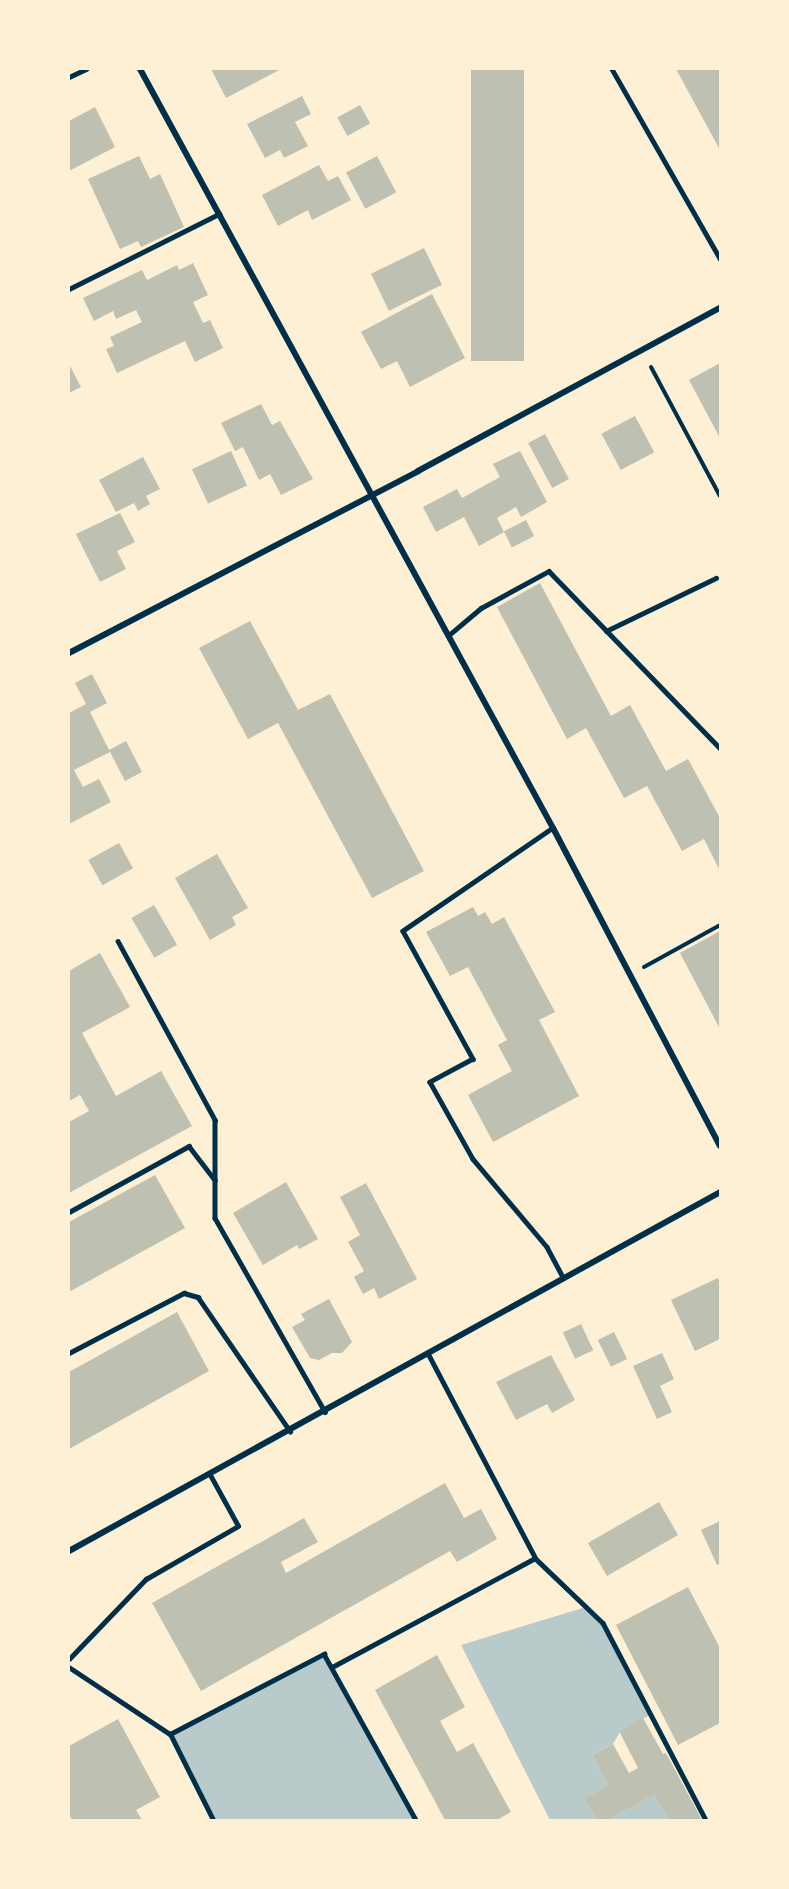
<!DOCTYPE html>
<html>
<head>
<meta charset="utf-8">
<style>
  body { margin:0 }
  #map { position:relative; width:789px; height:1889px; overflow:hidden; background:#fdf0d5; font-family:"Alegreya Sans",sans-serif }
  div>[style] { position:absolute }
  .green>* { inset:0; background:#b9caca }
  .building>* { inset:0; background:#bec0b2; transform-origin:0 0 }
  .path>* { height:4px; margin:-2px; padding:0 2px; transform-origin:2px; border-radius:2px; background:#003049 }
  .service>* { height:4.5px; margin:-2.25px; padding:0 2.25px; transform-origin:2.25px; border-radius:2.25px; background:#003049 }
  .minor>* { height:6px; margin:-3px; padding:0 3px; transform-origin:3px; border-radius:3px; background:#003049 }
  span { translate:-50% -50%; white-space:nowrap; text-align:center; line-height:1.15; -webkit-text-stroke:6px #fdf0d5; paint-order:stroke }
  .frame { position:absolute; inset:0; border:70px solid #fdf0d5; pointer-events:none }
</style>
</head>
<body>
<div id="map">
  <div class="green">
    <i style="clip-path:polygon(586px 1607px,603px 1623px,650px 1715px,621px 1730px,613px 1744px,592px 1755px,608px 1785px,584px 1798px,596px 1820px,550px 1820px,461px 1645px)"></i>
    <i style="clip-path:polygon(324px 1654px,416px 1820px,213px 1820px,170px 1734px)"></i>
    <i style="clip-path:polygon(654px 1795px,668px 1820px,608px 1820px)"></i>
  </div>
  <div class="building">
    <i style="clip-path:polygon(211px 69px,281px 69px,226px 98px)"></i>
    <i style="left:471px;top:69px;width:53px;height:292px"></i>
    <i style="clip-path:polygon(676px 69px,720px 69px,720px 150px)"></i>
    <i style="clip-path:polygon(302px 96px,311px 114px,295px 122px,308px 146px,284px 158px,280px 150px,265px 158px,247px 124px)"></i>
    <i style="left:360px;top:105px;width:21px;height:26px;rotate:61deg"></i>
    <i style="clip-path:polygon(95px 107px,115px 147px,69px 171px,69px 121px)"></i>
    <i style="clip-path:polygon(139px 156px,150px 179px,160px 174px,184px 227px,141px 247px,138px 241px,120px 249px,88px 179px)"></i>
    <i style="left:377px;top:156px;width:41px;height:35px;rotate:62deg"></i>
    <i style="clip-path:polygon(319px 165px,328px 181px,338px 176px,351px 200px,312px 220px,308px 210px,278px 226px,262px 195px)"></i>
    <i style="left:424px;top:248px;width:41px;height:59px;rotate:64deg"></i>
    <i style="clip-path:polygon(193px 263px,208px 295px,193px 302px,203px 323px,210px 320px,223px 348px,195px 362px,185px 341px,117px 373px,106px 349px,114px 346px,110px 337px,142px 322px,136px 310px,116px 319px,113px 311px,94px 321px,83px 298px,142px 270px,147px 280px,177px 265px,179px 270px)"></i>
    <i style="clip-path:polygon(432px 294px,465px 358px,410px 387px,397px 361px,381px 369px,361px 332px)"></i>
    <i style="clip-path:polygon(720px 363px,720px 438px,689px 380px)"></i>
    <i style="clip-path:polygon(69px 364px,81px 387px,69px 393px)"></i>
    <i style="clip-path:polygon(261px 404px,272px 425px,280px 421px,313px 479px,281px 495px,270px 474px,259px 480px,243px 447px,235px 451px,221px 423px)"></i>
    <i style="left:635px;top:416px;width:41px;height:38px;rotate:62deg"></i>
    <i style="left:545px;top:434px;width:51px;height:19px;rotate:62deg"></i>
    <i style="left:231px;top:451px;width:38px;height:43px;rotate:65deg"></i>
    <i style="clip-path:polygon(520px 451px,547px 502px,521px 517px,516px 507px,497px 518px,504px 532px,479px 546px,464px 517px,436px 532px,423px 507px,457px 489px,462px 498px,500px 477px,493px 464px)"></i>
    <i style="clip-path:polygon(143px 457px,160px 489px,146px 496px,150px 504px,138px 511px,134px 503px,116px 512px,99px 480px)"></i>
    <i style="clip-path:polygon(120px 513px,135px 542px,117px 551px,126px 569px,100px 582px,76px 534px)"></i>
    <i style="left:526px;top:520px;width:18px;height:25px;rotate:63deg"></i>
    <i style="clip-path:polygon(540px 583px,611px 716px,630px 705px,666px 771px,688px 759px,720px 818px,720px 871px,704px 839px,682px 851px,647px 786px,624px 798px,586px 728px,567px 739px,497px 607px)"></i>
    <i style="clip-path:polygon(250px 621px,298px 710px,330px 694px,424px 871px,372px 898px,278px 723px,248px 739px,199px 648px)"></i>
    <i style="clip-path:polygon(92px 674px,107px 703px,90px 712px,109px 750px,126px 741px,142px 772px,125px 781px,110px 752px,74px 770px,83px 787px,99px 779px,111px 802px,69px 824px,69px 713px,86px 704px,75px 683px)"></i>
    <i style="left:119px;top:843px;width:29px;height:35px;rotate:61deg"></i>
    <i style="clip-path:polygon(217px 854px,248px 908px,232px 917px,236px 925px,210px 940px,175px 878px)"></i>
    <i style="left:154px;top:905px;width:46px;height:26px;rotate:60deg"></i>
    <i style="clip-path:polygon(473px 907px,478px 916px,485px 912px,492px 924px,504px 917px,555px 1012px,539px 1020px,579px 1096px,493px 1142px,468px 1095px,512px 1071px,498px 1045px,507px 1040px,468px 967px,450px 976px,426px 932px)"></i>
    <i style="clip-path:polygon(720px 931px,720px 1029px,680px 953px)"></i>
    <i style="clip-path:polygon(100px 953px,130px 1007px,82px 1033px,116px 1096px,161px 1071px,192px 1126px,69px 1193px,69px 1122px,89px 1111px,80px 1095px,69px 1101px,69px 971px)"></i>
    <i style="clip-path:polygon(155px 1175px,185px 1228px,69px 1292px,69px 1222px)"></i>
    <i style="clip-path:polygon(286px 1182px,318px 1239px,299px 1249px,297px 1245px,263px 1265px,233px 1213px)"></i>
    <i style="clip-path:polygon(366px 1183px,417px 1279px,379px 1299px,374px 1288px,363px 1294px,354px 1277px,364px 1271px,348px 1242px,360px 1235px,340px 1197px)"></i>
    <i style="clip-path:polygon(718px 1278px,720px 1283px,720px 1339px,695px 1351px,671px 1300px)"></i>
    <i style="clip-path:polygon(329px 1299px,352px 1342px,342px 1353px,332px 1353px,319px 1360px,310px 1358px,292px 1327px,305px 1320px,301px 1314px)"></i>
    <i style="clip-path:polygon(177px 1312px,209px 1371px,69px 1449px,69px 1372px)"></i>
    <i style="left:581px;top:1324px;width:29px;height:20px;rotate:65deg"></i>
    <i style="left:614px;top:1332px;width:30px;height:18px;rotate:64deg"></i>
    <i style="clip-path:polygon(662px 1353px,674px 1379px,660px 1386px,672px 1412px,657px 1419px,633px 1366px)"></i>
    <i style="clip-path:polygon(551px 1355px,575px 1400px,552px 1413px,547px 1404px,516px 1420px,496px 1382px)"></i>
    <i style="clip-path:polygon(445px 1483px,464px 1518px,481px 1509px,497px 1539px,457px 1562px,450px 1551px,201px 1691px,152px 1603px,304px 1518px,318px 1542px,281px 1562px,286px 1573px)"></i>
    <i style="left:659px;top:1502px;width:38px;height:82px;rotate:60deg"></i>
    <i style="clip-path:polygon(720px 1521px,720px 1564px,717px 1565px,701px 1530px)"></i>
    <i style="clip-path:polygon(688px 1587px,720px 1648px,720px 1723px,678px 1745px,616px 1625px)"></i>
    <i style="clip-path:polygon(437px 1655px,465px 1707px,440px 1721px,457px 1752px,473px 1743px,511px 1812px,497px 1820px,445px 1820px,375px 1690px)"></i>
    <i style="clip-path:polygon(643px 1718px,663px 1754px,666px 1753px,702px 1820px,668px 1820px,654px 1795px,608px 1820px,596px 1820px,584px 1798px,608px 1785px,592px 1755px,613px 1744px,629px 1773px,638px 1768px,619px 1731px)"></i>
    <i style="clip-path:polygon(118px 1719px,160px 1797px,136px 1810px,142px 1820px,72px 1820px,69px 1814px,69px 1746px)"></i>
  </div>
  <div class="path">
    <i style="left:651px;top:367px;width:146px;rotate:61.9deg"></i>
    <i style="left:644px;top:967px;width:87px;rotate:-28.9deg"></i>
  </div>
  <div class="service">
    <i style="left:612px;top:69px;width:218px;rotate:60.3deg"></i>
    <i style="left:69px;top:77px;width:19px;rotate:-25deg"></i>
    <i style="left:69px;top:289px;width:168px;rotate:-26.6deg"></i>
    <i style="left:606px;top:631px;width:122px;rotate:-25.7deg"></i>
    <i style="left:449px;top:635px;width:42px;rotate:-40.2deg"></i>
    <i style="left:481px;top:608px;width:77px;rotate:-28.6deg"></i>
    <i style="left:549px;top:571px;width:246px;rotate:46deg"></i>
    <i style="left:553px;top:828px;width:182px;rotate:145.5deg"></i>
    <i style="left:403px;top:931px;width:146px;rotate:61.3deg"></i>
    <i style="left:473px;top:1059px;width:49px;rotate:151.9deg"></i>
    <i style="left:430px;top:1082px;width:88px;rotate:60.8deg"></i>
    <i style="left:473px;top:1159px;width:115px;rotate:49.9deg"></i>
    <i style="left:547px;top:1247px;width:34px;rotate:62deg"></i>
    <i style="left:118px;top:941px;width:204px;rotate:61.5deg"></i>
    <i style="left:215px;top:1120px;width:98px;rotate:90deg"></i>
    <i style="left:215px;top:1218px;width:223px;rotate:60.4deg"></i>
    <i style="left:69px;top:1212px;width:137px;rotate:-28.8deg"></i>
    <i style="left:189px;top:1146px;width:43px;rotate:52.6deg"></i>
    <i style="left:69px;top:1353px;width:130px;rotate:-27.6deg"></i>
    <i style="left:184px;top:1293px;width:15px;rotate:16deg"></i>
    <i style="left:198px;top:1297px;width:163px;rotate:55.5deg"></i>
    <i style="left:535px;top:1558px;width:94px;rotate:43.7deg"></i>
    <i style="left:603px;top:1623px;width:222px;rotate:62.4deg"></i>
    <i style="left:69px;top:1659px;width:111px;rotate:-46.1deg"></i>
    <i style="left:146px;top:1579px;width:106px;rotate:-29.9deg"></i>
    <i style="left:238px;top:1526px;width:58px;rotate:-118.8deg"></i>
    <i style="left:69px;top:1667px;width:121px;rotate:33.6deg"></i>
    <i style="left:332px;top:1667px;width:230px;rotate:-28.2deg"></i>
    <i style="left:535px;top:1558px;width:230px;rotate:-117.7deg"></i>
    <i style="left:213px;top:1820px;width:96px;rotate:-116.6deg"></i>
    <i style="left:170px;top:1734px;width:174px;rotate:-27.5deg"></i>
    <i style="left:324px;top:1654px;width:190px;rotate:61deg"></i>
  </div>
  <div class="minor">
    <i style="left:140px;top:69px;width:864px;rotate:61.45deg"></i>
    <i style="left:553px;top:828px;width:359px;rotate:62.3deg"></i>
    <i style="left:69px;top:653px;width:394px;rotate:-27.5deg"></i>
    <i style="left:418px;top:471px;width:343px;rotate:-28.4deg"></i>
    <i style="left:69px;top:1551px;width:743px;rotate:-28.87deg"></i>
  </div>
  <div class="frame"></div>
</div>
</body>
</html>
